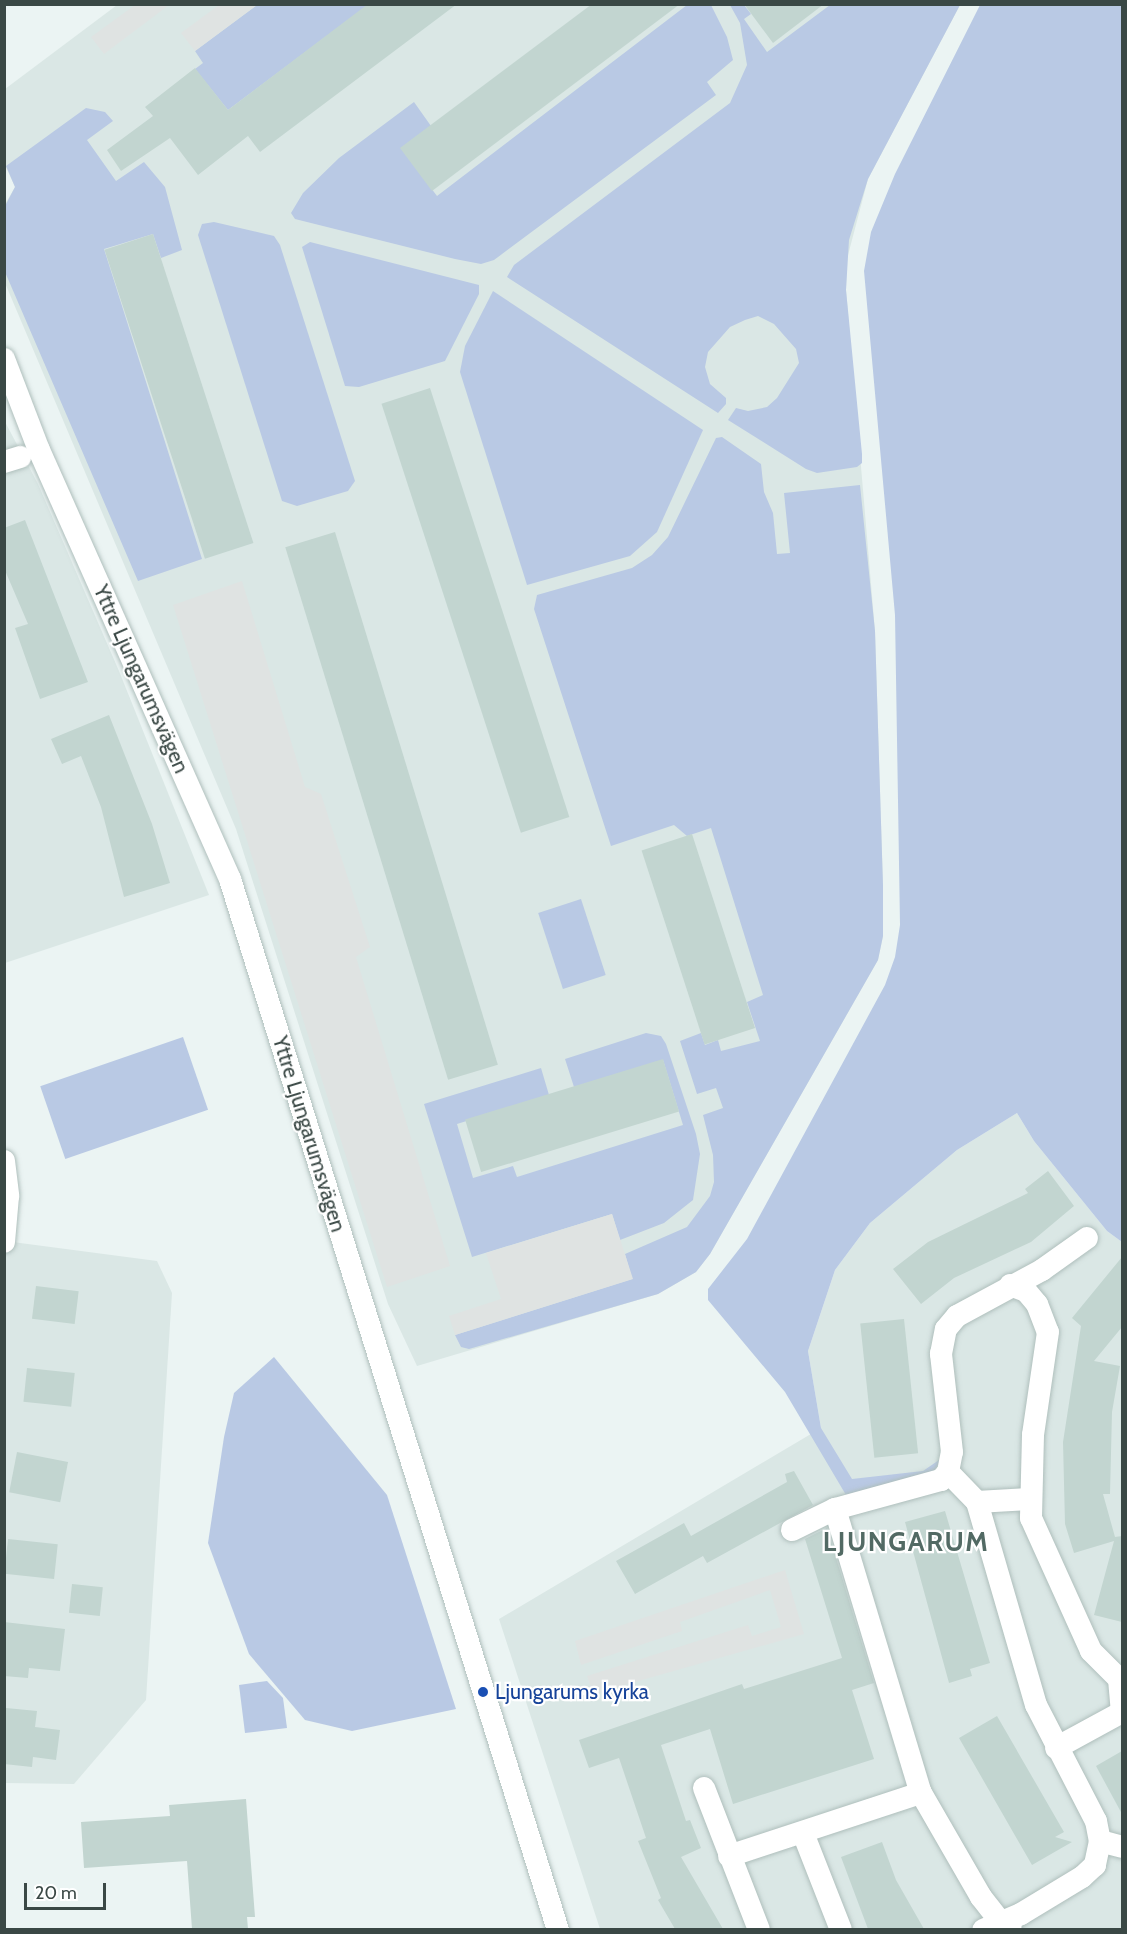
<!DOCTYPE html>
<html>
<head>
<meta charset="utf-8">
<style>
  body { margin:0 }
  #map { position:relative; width:1127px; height:1934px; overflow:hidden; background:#ebf4f3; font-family:Cabin,sans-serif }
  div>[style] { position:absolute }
  .residential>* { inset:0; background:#dae7e5 }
  .green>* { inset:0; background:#b9c9e4; transform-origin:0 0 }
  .parking>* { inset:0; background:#dfe3e2 }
  .building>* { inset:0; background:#c2d5d0; transform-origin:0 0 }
  .roads { filter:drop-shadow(0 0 2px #afbfbc) drop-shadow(0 0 2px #afbfbc) }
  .minor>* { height:22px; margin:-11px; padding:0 11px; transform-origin:11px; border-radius:11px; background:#fff }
  .dots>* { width:16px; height:16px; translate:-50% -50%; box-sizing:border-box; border:3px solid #fff; border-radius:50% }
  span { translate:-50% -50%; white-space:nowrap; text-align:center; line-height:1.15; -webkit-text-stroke:4.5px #fff; paint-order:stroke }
  .street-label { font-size:21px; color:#3a4845 }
  .transit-label { font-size:21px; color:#164399 }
  .left { translate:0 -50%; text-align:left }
  .district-label { font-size:27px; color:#526a64; font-weight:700; letter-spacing:1.5px }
  .frame { position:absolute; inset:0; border:6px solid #3a4845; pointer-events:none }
  .scale { position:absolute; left:24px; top:1883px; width:82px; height:27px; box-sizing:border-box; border:3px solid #3a4845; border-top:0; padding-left:8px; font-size:18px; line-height:21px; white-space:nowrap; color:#3a4845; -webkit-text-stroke:4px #fff; paint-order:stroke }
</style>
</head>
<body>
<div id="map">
  <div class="residential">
    <i style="clip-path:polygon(117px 5px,960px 5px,868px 179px,847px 259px,846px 290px,875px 631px,883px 886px,883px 936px,878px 960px,710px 1254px,696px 1272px,658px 1294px,417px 1366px,388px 1304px,236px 829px,5px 283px,4px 206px,15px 187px,5px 165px,5px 89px)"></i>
    <i style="clip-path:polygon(4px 420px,38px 484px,119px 671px,209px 895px,5px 963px)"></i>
    <i style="clip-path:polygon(1017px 1113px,1034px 1141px,1107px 1231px,1122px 1242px,1122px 1929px,600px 1929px,499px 1619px,821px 1428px,808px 1351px,835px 1270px,870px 1223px,957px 1150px)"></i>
    <i style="clip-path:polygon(5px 1241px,157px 1261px,172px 1293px,146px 1700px,74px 1784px,5px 1783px)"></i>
  </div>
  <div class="green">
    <i style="clip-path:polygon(257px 5px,368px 5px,228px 110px,195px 69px,203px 63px,195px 51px)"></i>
    <i style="clip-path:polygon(687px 5px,711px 5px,727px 37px,733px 60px,707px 82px,716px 95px,494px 260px,481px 264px,455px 259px,295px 219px,291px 213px,303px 193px,339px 158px,414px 102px,431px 126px,401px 148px,437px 196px)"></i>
    <i style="clip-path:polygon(730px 5px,744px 5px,751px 14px,744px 19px,767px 52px,830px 5px,960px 5px,868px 179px,849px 240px,846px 290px,862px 454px,862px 463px,857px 467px,817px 473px,806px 469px,728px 420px,736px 408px,748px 411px,767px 407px,777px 398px,799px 363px,796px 349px,774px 324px,758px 316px,745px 320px,730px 327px,708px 352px,705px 367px,710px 384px,726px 398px,726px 404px,718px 413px,507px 277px,514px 265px,730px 103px,747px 65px,740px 23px)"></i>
    <i style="clip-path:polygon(980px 5px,1122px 5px,1122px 1242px,1107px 1231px,1034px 1141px,1017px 1113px,957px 1150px,870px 1223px,835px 1270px,808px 1351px,821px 1428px,852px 1479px,923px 1471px,942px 1458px,934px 1471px,846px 1495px,785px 1392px,708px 1300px,708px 1289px,747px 1239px,885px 985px,895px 957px,900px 925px,895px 615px,864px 271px,871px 232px,895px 174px)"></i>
    <i style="clip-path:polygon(86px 108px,105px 112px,113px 121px,87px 140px,116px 181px,144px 162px,165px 187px,182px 250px,161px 258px,153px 234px,104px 249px,202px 559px,138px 581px,5px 272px,5px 206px,15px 187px,6px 166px)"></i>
    <i style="clip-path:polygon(214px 222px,274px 236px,280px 245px,355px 481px,348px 491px,297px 506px,282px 501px,198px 235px,202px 224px)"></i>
    <i style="clip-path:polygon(310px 242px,479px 285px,479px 294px,445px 361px,359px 387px,345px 386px,302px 247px)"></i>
    <i style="clip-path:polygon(493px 291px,703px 430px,657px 532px,630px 556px,527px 585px,460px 372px,465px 346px)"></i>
    <i style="clip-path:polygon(722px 437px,761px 464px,764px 492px,773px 513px,777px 554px,790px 553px,784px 493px,860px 485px,875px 631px,883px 886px,883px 936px,878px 960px,710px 1254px,696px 1272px,658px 1294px,469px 1349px,461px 1347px,455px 1335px,632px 1279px,625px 1254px,687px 1227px,710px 1196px,714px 1182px,713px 1155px,703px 1115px,723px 1108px,716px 1088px,697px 1094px,680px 1041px,701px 1033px,705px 1045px,718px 1040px,721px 1051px,760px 1041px,747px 1002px,763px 995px,711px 828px,687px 836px,674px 825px,611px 846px,534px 609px,537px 595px,632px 568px,652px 555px,668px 537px,716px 438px)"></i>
    <i style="left:581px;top:899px;width:80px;height:45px;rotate:72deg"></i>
    <i style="clip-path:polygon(646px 1033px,661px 1036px,666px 1044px,696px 1134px,700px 1154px,693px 1200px,664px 1223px,620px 1240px,612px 1214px,472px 1257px,424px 1104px,541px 1068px,549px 1095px,457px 1124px,473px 1178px,513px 1166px,517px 1177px,683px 1125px,663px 1060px,574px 1087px,565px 1059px)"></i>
    <i style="left:183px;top:1037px;width:77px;height:151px;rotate:71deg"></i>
    <i style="clip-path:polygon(274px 1357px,387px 1495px,456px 1709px,352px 1731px,305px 1720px,249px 1654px,208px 1543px,224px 1437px,234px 1393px)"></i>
    <i style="clip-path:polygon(267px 1681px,283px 1698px,287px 1728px,245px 1733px,239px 1685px)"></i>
  </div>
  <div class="parking">
    <i style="clip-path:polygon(135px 5px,169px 5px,104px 54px,91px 37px)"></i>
    <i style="clip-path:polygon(219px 5px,257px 5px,195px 51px,181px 33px)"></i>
    <i style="clip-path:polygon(242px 581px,305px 787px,321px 794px,370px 947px,356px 957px,450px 1266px,387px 1287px,173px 605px)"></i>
    <i style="clip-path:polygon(612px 1214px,633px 1279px,455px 1335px,449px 1316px,501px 1299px,486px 1253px)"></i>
    <i style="clip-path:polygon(785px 1570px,804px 1634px,593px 1694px,587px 1676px,748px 1625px,752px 1636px,781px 1627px,770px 1590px,680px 1622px,682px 1631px,581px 1665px,575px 1641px)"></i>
  </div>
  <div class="building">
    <i style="clip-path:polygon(368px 4px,457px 4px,260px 152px,248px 136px,198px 175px,170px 138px,121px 171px,107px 150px,153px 116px,145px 107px,195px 68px,228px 110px)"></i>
    <i style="clip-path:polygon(592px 4px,680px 4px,432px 191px,400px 148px)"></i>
    <i style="clip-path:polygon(744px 4px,824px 4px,773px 43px)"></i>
    <i style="left:153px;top:234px;width:325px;height:51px;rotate:72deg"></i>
    <i style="left:430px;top:388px;width:451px;height:51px;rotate:72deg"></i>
    <i style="clip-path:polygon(25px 520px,88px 682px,40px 699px,15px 628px,28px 624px,4px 568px,4px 528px)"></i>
    <i style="left:335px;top:532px;width:557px;height:52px;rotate:73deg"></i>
    <i style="clip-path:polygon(109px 715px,152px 824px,170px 883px,124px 897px,101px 807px,81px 756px,62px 764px,51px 739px)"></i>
    <i style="left:692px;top:834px;width:204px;height:53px;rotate:72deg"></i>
    <i style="left:663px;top:1059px;width:55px;height:207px;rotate:73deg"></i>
    <i style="clip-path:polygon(1048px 1171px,1074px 1206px,1031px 1242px,954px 1278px,921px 1304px,893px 1269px,928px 1242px,1028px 1193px,1025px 1189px)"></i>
    <i style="clip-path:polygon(1122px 1257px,1122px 1327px,1094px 1361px,1120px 1366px,1112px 1412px,1110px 1494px,1103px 1494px,1115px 1537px,1122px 1536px,1122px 1622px,1094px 1615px,1114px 1541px,1074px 1553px,1065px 1524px,1063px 1442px,1081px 1326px,1072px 1318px)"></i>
    <i style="left:36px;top:1286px;width:43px;height:33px;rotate:7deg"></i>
    <i style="left:904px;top:1319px;width:135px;height:44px;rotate:84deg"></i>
    <i style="left:27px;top:1368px;width:48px;height:34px;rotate:6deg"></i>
    <i style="left:17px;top:1452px;width:52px;height:41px;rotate:11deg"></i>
    <i style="clip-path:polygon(794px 1471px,813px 1505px,707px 1563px,703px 1556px,635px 1594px,616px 1561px,684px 1523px,691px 1536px,787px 1482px,785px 1474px)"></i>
    <i style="clip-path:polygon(945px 1511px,990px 1663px,970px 1669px,972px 1676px,949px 1683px,905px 1522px)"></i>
    <i style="clip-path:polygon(827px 1528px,874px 1683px,852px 1690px,874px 1759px,733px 1804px,710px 1729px,661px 1745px,686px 1821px,690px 1820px,701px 1848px,681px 1857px,723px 1929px,675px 1929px,658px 1900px,661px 1898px,638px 1841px,646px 1838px,619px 1758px,589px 1768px,579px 1740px,742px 1684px,744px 1689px,842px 1658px,805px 1539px)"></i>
    <i style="left:8px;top:1539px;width:50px;height:35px;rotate:6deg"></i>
    <i style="left:72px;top:1584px;width:31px;height:29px;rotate:6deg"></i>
    <i style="clip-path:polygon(4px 1622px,65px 1629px,60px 1671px,29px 1668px,28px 1678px,4px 1676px)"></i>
    <i style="clip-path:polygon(6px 1708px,37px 1711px,35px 1727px,60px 1730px,56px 1760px,33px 1757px,32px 1767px,4px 1764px)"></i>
    <i style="clip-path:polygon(997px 1716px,1064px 1832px,1055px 1837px,1072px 1842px,1032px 1865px,959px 1738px)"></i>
    <i style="clip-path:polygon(1122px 1751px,1122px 1814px,1096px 1766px)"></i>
    <i style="clip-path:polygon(246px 1799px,255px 1917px,247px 1917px,248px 1929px,192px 1929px,187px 1861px,84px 1868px,81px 1822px,170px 1816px,169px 1805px)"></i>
    <i style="clip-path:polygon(882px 1842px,896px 1880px,924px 1929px,868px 1929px,841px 1857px)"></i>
  </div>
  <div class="roads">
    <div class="minor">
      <i style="left:4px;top:359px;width:97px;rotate:69deg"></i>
      <i style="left:39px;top:450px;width:470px;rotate:66deg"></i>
      <i style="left:230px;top:879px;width:1101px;rotate:72.67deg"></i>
      <i style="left:4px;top:462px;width:17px;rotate:-17deg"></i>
      <i style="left:4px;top:1161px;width:35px;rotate:83deg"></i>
      <i style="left:8px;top:1196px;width:46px;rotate:95deg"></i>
      <i style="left:1010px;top:1285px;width:17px;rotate:21deg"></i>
      <i style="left:1026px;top:1291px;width:17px;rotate:50deg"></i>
      <i style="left:1037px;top:1304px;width:30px;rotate:69deg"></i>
      <i style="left:1048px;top:1332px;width:104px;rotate:98.3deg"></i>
      <i style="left:1033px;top:1435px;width:83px;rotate:91.4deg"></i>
      <i style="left:1031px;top:1518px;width:146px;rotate:65.7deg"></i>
      <i style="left:1091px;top:1651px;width:40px;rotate:45deg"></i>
      <i style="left:1119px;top:1679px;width:33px;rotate:85deg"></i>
      <i style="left:948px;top:1472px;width:42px;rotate:46deg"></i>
      <i style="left:977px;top:1502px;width:211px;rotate:73.8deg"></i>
      <i style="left:1036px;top:1705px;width:131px;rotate:62.7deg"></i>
      <i style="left:1096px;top:1821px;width:20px;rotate:79deg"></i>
      <i style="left:1100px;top:1841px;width:25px;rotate:102deg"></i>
      <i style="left:1095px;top:1865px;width:18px;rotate:137deg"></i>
      <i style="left:1082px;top:1877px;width:71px;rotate:148.8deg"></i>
      <i style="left:1021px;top:1914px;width:41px;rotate:157.2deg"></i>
      <i style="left:977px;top:1502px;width:52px;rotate:-3.3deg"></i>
      <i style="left:835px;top:1509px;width:297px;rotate:73.2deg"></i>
      <i style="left:921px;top:1793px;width:120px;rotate:60deg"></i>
      <i style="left:981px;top:1897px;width:29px;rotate:52deg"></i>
      <i style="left:999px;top:1920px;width:13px;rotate:27deg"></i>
      <i style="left:792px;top:1530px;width:48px;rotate:-26deg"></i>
      <i style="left:835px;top:1509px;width:110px;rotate:-15.3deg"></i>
      <i style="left:941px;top:1480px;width:11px;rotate:-49deg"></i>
      <i style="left:948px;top:1472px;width:20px;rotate:-79deg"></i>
      <i style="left:952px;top:1452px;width:99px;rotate:-96.4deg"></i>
      <i style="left:941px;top:1354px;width:25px;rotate:-79deg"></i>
      <i style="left:946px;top:1329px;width:17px;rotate:-50deg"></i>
      <i style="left:957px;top:1316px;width:97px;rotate:-28.4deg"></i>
      <i style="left:1042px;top:1270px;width:55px;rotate:-35.4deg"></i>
      <i style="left:1056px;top:1748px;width:75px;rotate:-28.6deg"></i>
      <i style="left:704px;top:1788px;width:152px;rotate:68.8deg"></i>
      <i style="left:803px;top:1833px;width:104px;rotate:68.6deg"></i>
      <i style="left:1100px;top:1841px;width:23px;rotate:15deg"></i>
      <i style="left:729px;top:1856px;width:202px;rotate:-18.2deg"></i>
    </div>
  </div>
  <div class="dots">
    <i style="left:483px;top:1692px;background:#1a4fb4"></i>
  </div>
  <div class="street-label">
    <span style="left:141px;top:679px;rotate:66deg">Yttre Ljungarumsvägen</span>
    <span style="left:309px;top:1134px;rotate:73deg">Yttre Ljungarumsvägen</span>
  </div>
  <div class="transit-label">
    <span class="left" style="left:495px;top:1692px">Ljungarums kyrka</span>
  </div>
  <div class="district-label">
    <span style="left:906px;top:1542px">LJUNGARUM</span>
  </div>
  <div class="frame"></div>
  <div class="scale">20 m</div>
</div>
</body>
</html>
